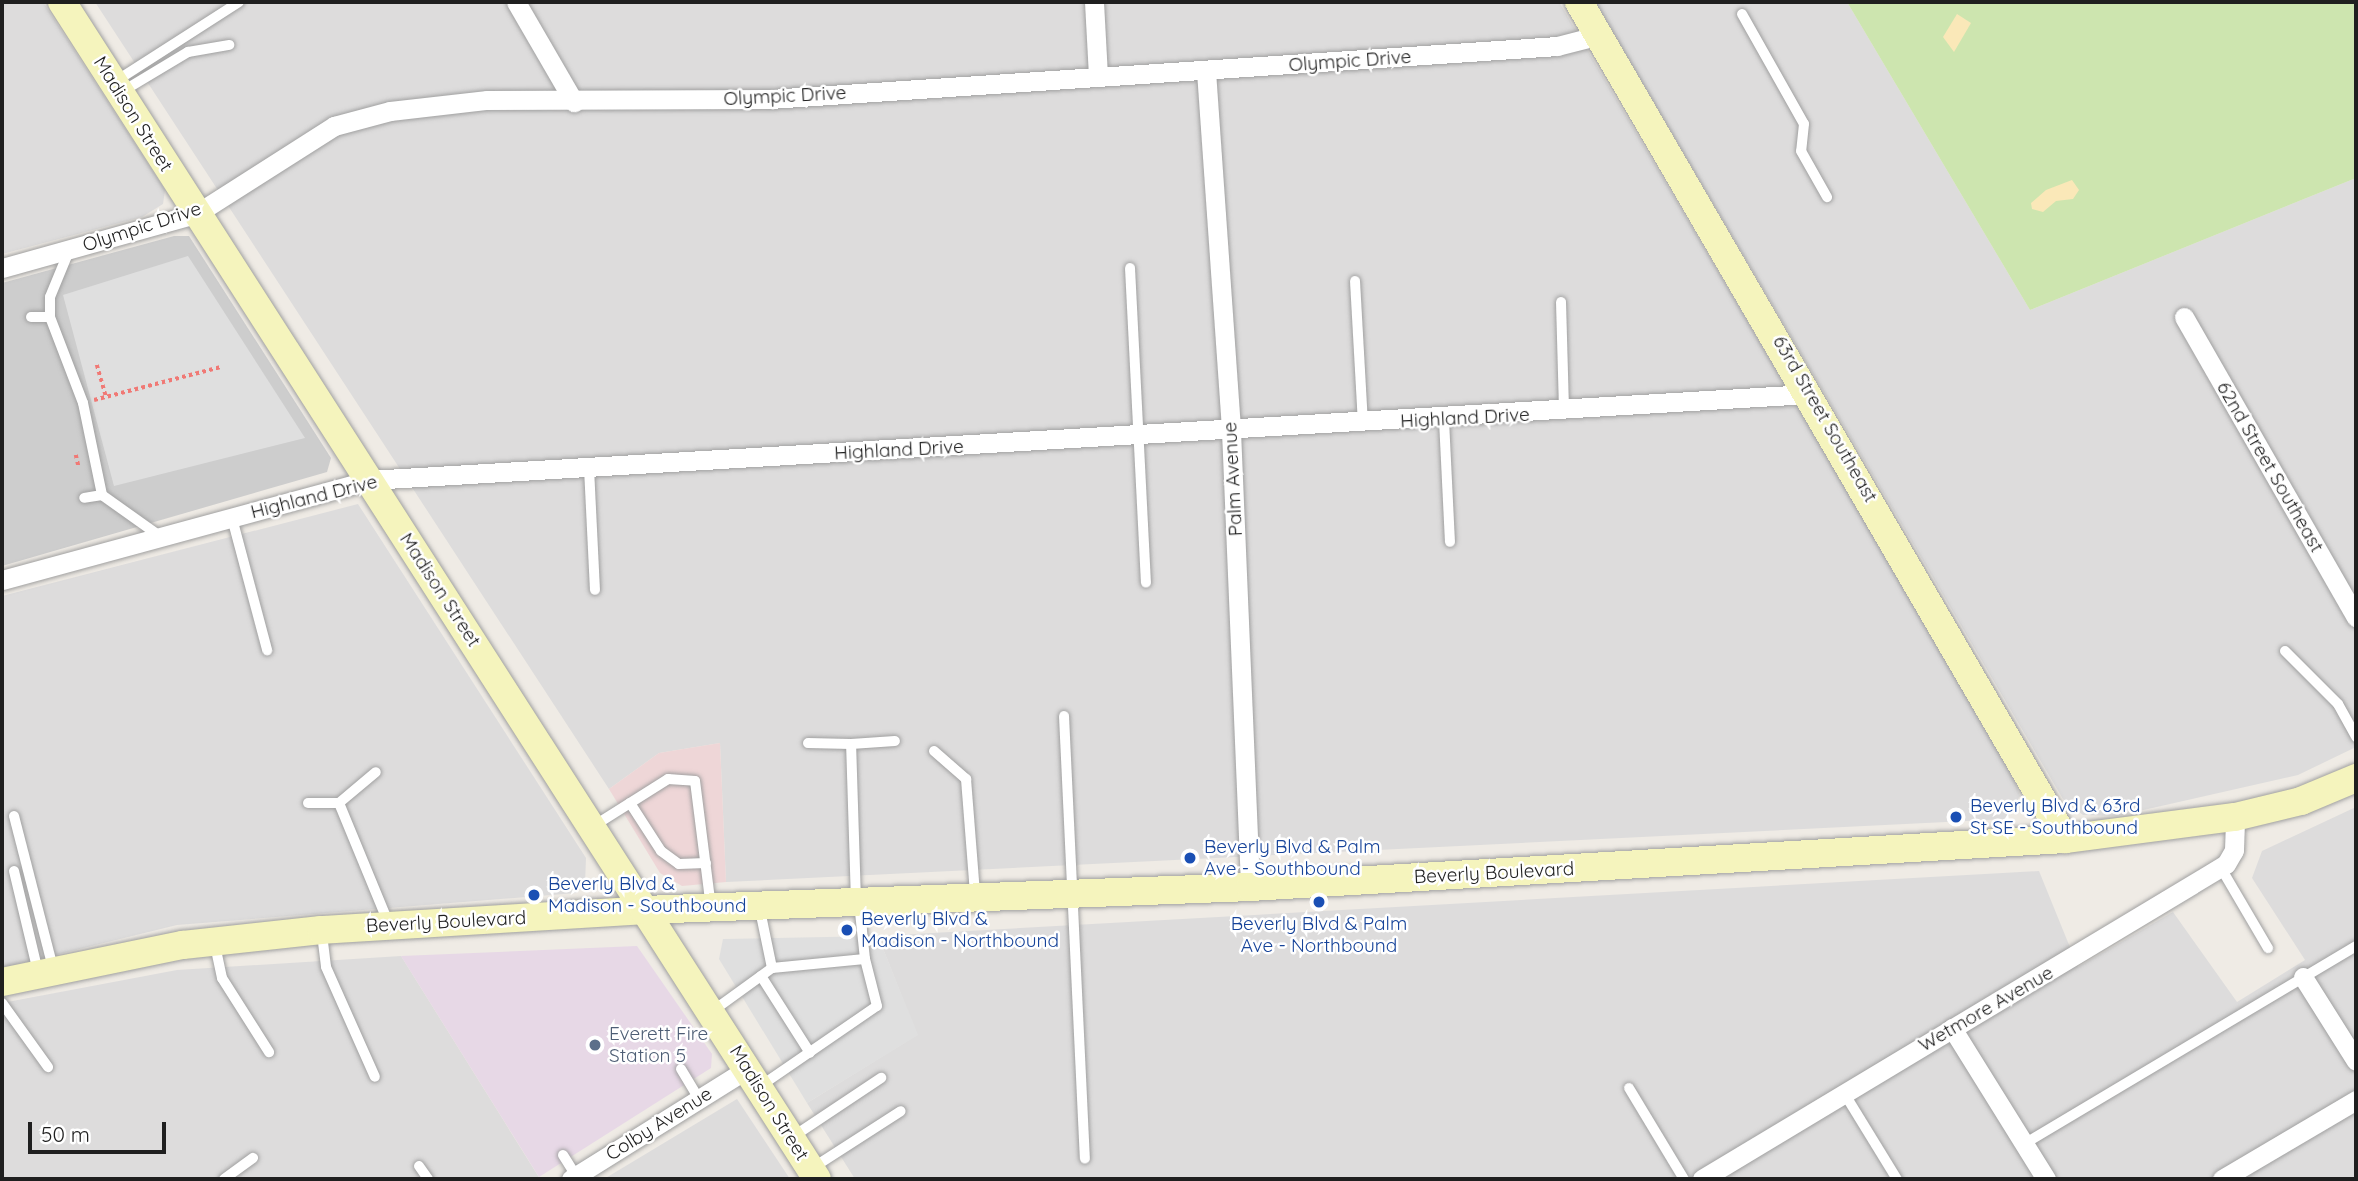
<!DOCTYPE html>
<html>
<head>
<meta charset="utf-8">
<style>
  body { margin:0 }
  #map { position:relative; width:2358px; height:1181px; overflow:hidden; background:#efebe5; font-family:Quicksand,sans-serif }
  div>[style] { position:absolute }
  .residential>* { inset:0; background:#dddcdc }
  .commercial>* { inset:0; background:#eed6d7 }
  .industrial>* { inset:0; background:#e7d8e6 }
  .religious>* { inset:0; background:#cdcdcd }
  .grass>* { inset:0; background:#cde5af }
  .sand>* { inset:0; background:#fae8b8 }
  .parking>* { inset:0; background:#dfdfdf }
  .path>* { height:3.5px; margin-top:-1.75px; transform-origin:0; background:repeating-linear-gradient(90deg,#f07975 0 3.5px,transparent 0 7px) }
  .roads { filter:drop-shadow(0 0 2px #a0a0a0) drop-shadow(0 0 2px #a0a0a0) }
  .lane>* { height:10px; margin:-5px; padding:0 5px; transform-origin:5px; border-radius:5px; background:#fff }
  .street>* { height:19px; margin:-9.5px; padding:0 9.5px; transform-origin:9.5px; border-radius:9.5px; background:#fff }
  .secondary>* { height:28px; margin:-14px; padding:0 14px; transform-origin:14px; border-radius:14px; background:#f5f4bd }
  .dots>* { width:19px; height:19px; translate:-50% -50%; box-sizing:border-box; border:4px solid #fff; border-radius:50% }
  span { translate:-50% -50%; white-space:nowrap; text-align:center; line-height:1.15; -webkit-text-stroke:5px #fff; paint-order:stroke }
  .street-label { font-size:19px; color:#1f1f1f }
  .transit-label { font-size:19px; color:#164399 }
  .left { translate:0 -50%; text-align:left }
  .service-label { font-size:19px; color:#4e5e75 }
  .frame { position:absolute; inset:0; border:4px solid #1f1f1f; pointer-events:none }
  .scale { position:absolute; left:28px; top:1122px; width:138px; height:32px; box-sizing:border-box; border:4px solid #1f1f1f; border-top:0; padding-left:9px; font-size:21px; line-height:24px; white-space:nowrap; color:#1f1f1f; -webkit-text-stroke:5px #fff; paint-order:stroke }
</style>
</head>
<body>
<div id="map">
  <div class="residential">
    <i style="clip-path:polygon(2px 2px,43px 2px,165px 190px,163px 204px,142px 217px,2px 254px)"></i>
    <i style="clip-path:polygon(95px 2px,1559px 2px,2008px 763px,2020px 796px,2007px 819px,726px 882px,720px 743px,659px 753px,609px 789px)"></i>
    <i style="clip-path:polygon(1595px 2px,1847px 2px,2030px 310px,2356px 178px,2356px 747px,2298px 775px,2117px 816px,2083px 815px,2063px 799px)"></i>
    <i style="clip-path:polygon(358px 504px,586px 858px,585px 885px,576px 893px,177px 925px,2px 968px,2px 596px)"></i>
    <i style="clip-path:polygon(2356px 807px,2356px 1179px,855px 1179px,807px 1103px,917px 1035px,878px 936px,2039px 871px,2078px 967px,2173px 912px,2237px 1002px,2305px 960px,2252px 878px,2262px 851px)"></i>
    <i style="clip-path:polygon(401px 956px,540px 1179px,2px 1179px,2px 1003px,177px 970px)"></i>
    <i style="clip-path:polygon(737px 1099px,790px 1179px,604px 1179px)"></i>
  </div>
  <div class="commercial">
    <i style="clip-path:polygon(720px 743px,726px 882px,682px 886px,660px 873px,609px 789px,659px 753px)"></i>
  </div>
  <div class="industrial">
    <i style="clip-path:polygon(637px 946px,712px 1054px,711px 1068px,539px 1177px,401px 956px)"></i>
  </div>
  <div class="religious">
    <i style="clip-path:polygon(174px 236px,189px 236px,331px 458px,327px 472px,2px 566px,2px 283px)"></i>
  </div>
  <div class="grass">
    <i style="clip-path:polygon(1847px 2px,2356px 2px,2356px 178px,2030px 310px)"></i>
  </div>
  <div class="sand">
    <i style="clip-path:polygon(1957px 14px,1971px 23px,1954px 52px,1943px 37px)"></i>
    <i style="clip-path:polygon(2072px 180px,2079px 190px,2073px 199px,2056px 201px,2043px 212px,2032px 209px,2031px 203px,2046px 190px)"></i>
  </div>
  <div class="parking">
    <i style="clip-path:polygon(188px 256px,305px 438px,114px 486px,63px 295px)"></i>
    <i style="clip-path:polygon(878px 936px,918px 1035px,807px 1103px,719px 959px,723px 939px)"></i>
  </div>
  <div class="path">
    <i style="left:97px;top:365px;width:33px;rotate:74deg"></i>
    <i style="left:94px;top:400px;width:131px;rotate:-14.6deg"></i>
    <i style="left:76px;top:455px;width:13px;rotate:77deg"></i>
  </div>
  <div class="roads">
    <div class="lane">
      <i style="left:1742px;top:14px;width:126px;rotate:60.6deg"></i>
      <i style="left:1804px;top:124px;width:27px;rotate:96deg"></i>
      <i style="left:1801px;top:151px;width:53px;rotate:60.5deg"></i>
      <i style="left:116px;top:81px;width:146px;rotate:-32.7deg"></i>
      <i style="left:123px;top:91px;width:76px;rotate:-31deg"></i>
      <i style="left:188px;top:52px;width:42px;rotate:-9.7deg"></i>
      <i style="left:1130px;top:268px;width:315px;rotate:87.1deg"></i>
      <i style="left:1355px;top:281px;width:143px;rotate:86.8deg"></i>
      <i style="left:1561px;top:302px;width:108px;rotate:88.4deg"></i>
      <i style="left:31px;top:317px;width:19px"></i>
      <i style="left:50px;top:317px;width:92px;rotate:69deg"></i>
      <i style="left:83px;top:403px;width:94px;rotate:78.3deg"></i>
      <i style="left:102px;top:495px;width:18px;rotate:171deg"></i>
      <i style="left:50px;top:317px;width:20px;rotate:-90deg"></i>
      <i style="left:50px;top:297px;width:50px;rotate:-67.6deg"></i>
      <i style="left:1444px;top:420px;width:122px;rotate:87.2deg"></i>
      <i style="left:589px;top:468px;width:122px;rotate:87.2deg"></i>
      <i style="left:102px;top:495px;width:72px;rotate:35.4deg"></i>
      <i style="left:232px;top:518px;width:137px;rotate:75.1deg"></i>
      <i style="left:2285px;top:651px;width:75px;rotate:45deg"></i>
      <i style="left:2338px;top:704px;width:38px;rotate:61deg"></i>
      <i style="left:1064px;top:716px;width:443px;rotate:87.3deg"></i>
      <i style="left:808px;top:743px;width:43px;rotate:1.3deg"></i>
      <i style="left:934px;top:751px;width:43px;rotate:41.2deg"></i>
      <i style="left:966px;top:779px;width:115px;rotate:85.5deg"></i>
      <i style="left:308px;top:803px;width:31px"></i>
      <i style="left:339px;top:803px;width:48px;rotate:-40deg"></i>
      <i style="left:339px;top:803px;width:129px;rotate:67.6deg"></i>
      <i style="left:630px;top:803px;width:57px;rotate:57.1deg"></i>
      <i style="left:661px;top:851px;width:22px;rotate:36deg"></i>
      <i style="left:679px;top:864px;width:27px;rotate:-2deg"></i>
      <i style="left:14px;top:816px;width:157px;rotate:75.6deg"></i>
      <i style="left:592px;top:827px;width:90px;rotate:-32.3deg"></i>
      <i style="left:668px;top:779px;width:27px;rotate:4deg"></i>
      <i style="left:695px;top:781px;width:127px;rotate:82.8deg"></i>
      <i style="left:2221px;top:868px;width:93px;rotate:59.6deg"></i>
      <i style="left:14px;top:871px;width:104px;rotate:76.6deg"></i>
      <i style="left:856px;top:901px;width:157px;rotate:-91.8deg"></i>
      <i style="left:851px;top:744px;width:44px;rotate:-3.9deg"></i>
      <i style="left:322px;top:934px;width:33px;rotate:83deg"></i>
      <i style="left:326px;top:967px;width:120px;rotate:66deg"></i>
      <i style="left:215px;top:945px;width:34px;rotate:78deg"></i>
      <i style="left:222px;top:978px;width:88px;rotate:57.6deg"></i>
      <i style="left:772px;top:968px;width:93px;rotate:-5.5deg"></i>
      <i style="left:865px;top:959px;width:56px;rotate:-96.1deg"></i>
      <i style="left:761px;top:976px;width:91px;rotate:57.5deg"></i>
      <i style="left:2px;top:1003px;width:79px;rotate:54.3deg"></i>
      <i style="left:714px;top:1010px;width:72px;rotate:-35.9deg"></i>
      <i style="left:772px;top:968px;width:59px;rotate:-101.7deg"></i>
      <i style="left:681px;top:1069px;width:35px;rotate:59deg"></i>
      <i style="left:759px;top:1087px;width:143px;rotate:-34.5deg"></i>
      <i style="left:877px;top:1006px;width:49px;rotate:-104.3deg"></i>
      <i style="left:1629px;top:1088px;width:106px;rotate:58.9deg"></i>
      <i style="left:1844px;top:1093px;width:101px;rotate:58.4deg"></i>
      <i style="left:794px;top:1136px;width:105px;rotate:-33.7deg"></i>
      <i style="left:2024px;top:1144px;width:387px;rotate:-30.8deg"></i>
      <i style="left:563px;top:1155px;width:25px;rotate:58deg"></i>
      <i style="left:419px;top:1166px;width:16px;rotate:55deg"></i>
      <i style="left:814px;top:1167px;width:103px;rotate:-32.8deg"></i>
      <i style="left:224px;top:1179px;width:36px;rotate:-36deg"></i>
    </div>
    <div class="street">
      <i style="left:516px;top:2px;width:116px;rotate:59.9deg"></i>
      <i style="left:1094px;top:2px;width:75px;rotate:86.9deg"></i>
      <i style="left:1206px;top:71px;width:361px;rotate:86deg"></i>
      <i style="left:1231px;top:431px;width:456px;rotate:87.6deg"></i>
      <i style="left:2px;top:268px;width:201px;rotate:-15.6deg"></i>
      <i style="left:196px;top:214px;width:164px;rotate:-32.5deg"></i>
      <i style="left:334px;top:126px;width:58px;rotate:-15deg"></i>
      <i style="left:390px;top:111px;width:98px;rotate:-6.5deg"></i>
      <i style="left:487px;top:100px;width:283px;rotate:-0.2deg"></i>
      <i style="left:770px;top:99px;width:789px;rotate:-3.85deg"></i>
      <i style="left:1557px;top:46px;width:44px;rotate:-14.3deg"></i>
      <i style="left:2184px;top:317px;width:346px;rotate:60.2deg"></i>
      <i style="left:2px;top:580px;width:380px;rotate:-15.2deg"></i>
      <i style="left:369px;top:480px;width:1442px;rotate:-3.42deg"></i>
      <i style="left:2303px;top:977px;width:99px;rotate:57.8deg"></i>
      <i style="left:1952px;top:1028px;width:178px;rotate:58.1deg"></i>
      <i style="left:571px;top:1179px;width:208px;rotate:-32deg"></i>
      <i style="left:1702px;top:1179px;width:611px;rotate:-31.01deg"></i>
      <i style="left:2226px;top:864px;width:16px;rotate:-60deg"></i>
      <i style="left:2234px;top:850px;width:33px;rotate:-88deg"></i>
      <i style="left:2222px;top:1179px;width:156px;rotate:-30.5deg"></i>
    </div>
    <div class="secondary">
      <i style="left:62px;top:2px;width:1398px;rotate:57.32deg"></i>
      <i style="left:1579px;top:2px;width:968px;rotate:59.86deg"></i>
      <i style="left:2px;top:982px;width:185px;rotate:-11.6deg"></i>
      <i style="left:183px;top:945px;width:139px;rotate:-6.2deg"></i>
      <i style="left:321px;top:930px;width:324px;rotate:-3.5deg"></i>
      <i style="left:644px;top:910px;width:606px;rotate:-2.17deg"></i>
      <i style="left:1250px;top:887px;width:816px;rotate:-3.37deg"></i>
      <i style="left:2065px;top:839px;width:171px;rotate:-7.4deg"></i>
      <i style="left:2235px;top:817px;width:68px;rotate:-13.6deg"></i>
      <i style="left:2301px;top:801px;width:60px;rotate:-22.7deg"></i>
    </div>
  </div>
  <div class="dots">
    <i style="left:1956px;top:817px;background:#1a4fb4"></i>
    <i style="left:1190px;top:858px;background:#1a4fb4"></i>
    <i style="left:534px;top:895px;background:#1a4fb4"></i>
    <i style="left:1319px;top:902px;background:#1a4fb4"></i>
    <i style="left:847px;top:930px;background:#1a4fb4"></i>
    <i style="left:595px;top:1045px;background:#5c6f8a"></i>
  </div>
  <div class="street-label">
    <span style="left:1350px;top:61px;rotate:-4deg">Olympic Drive</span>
    <span style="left:785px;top:96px;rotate:-3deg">Olympic Drive</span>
    <span style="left:133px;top:114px;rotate:58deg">Madison Street</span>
    <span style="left:142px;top:227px;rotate:-18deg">Olympic Drive</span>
    <span style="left:1465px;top:418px;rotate:-3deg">Highland Drive</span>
    <span style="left:1825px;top:419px;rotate:60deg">63rd Street Southeast</span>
    <span style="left:899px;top:450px;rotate:-3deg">Highland Drive</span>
    <span style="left:2270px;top:467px;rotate:60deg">62nd Street Southeast</span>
    <span style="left:1233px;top:479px;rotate:-93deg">Palm Avenue</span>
    <span style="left:314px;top:497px;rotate:-14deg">Highland Drive</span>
    <span style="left:440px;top:590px;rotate:57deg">Madison Street</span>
    <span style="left:1494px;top:873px;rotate:-3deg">Beverly Boulevard</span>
    <span style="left:446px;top:922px;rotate:-3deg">Beverly Boulevard</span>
    <span style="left:1986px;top:1009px;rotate:-30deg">Wetmore Avenue</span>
    <span style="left:769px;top:1103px;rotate:58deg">Madison Street</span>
    <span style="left:659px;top:1124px;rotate:-32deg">Colby Avenue</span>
  </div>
  <div class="transit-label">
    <span class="left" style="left:1970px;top:817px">Beverly Blvd &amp; 63rd<br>St SE - Southbound</span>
    <span class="left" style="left:1204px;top:858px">Beverly Blvd &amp; Palm<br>Ave - Southbound</span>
    <span class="left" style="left:548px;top:895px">Beverly Blvd &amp;<br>Madison - Southbound</span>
    <span class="left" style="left:861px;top:930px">Beverly Blvd &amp;<br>Madison - Northbound</span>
    <span style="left:1319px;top:935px">Beverly Blvd &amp; Palm<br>Ave - Northbound</span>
  </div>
  <div class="service-label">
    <span class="left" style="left:609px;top:1045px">Everett Fire<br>Station 5</span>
  </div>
  <div class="frame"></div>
  <div class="scale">50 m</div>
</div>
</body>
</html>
